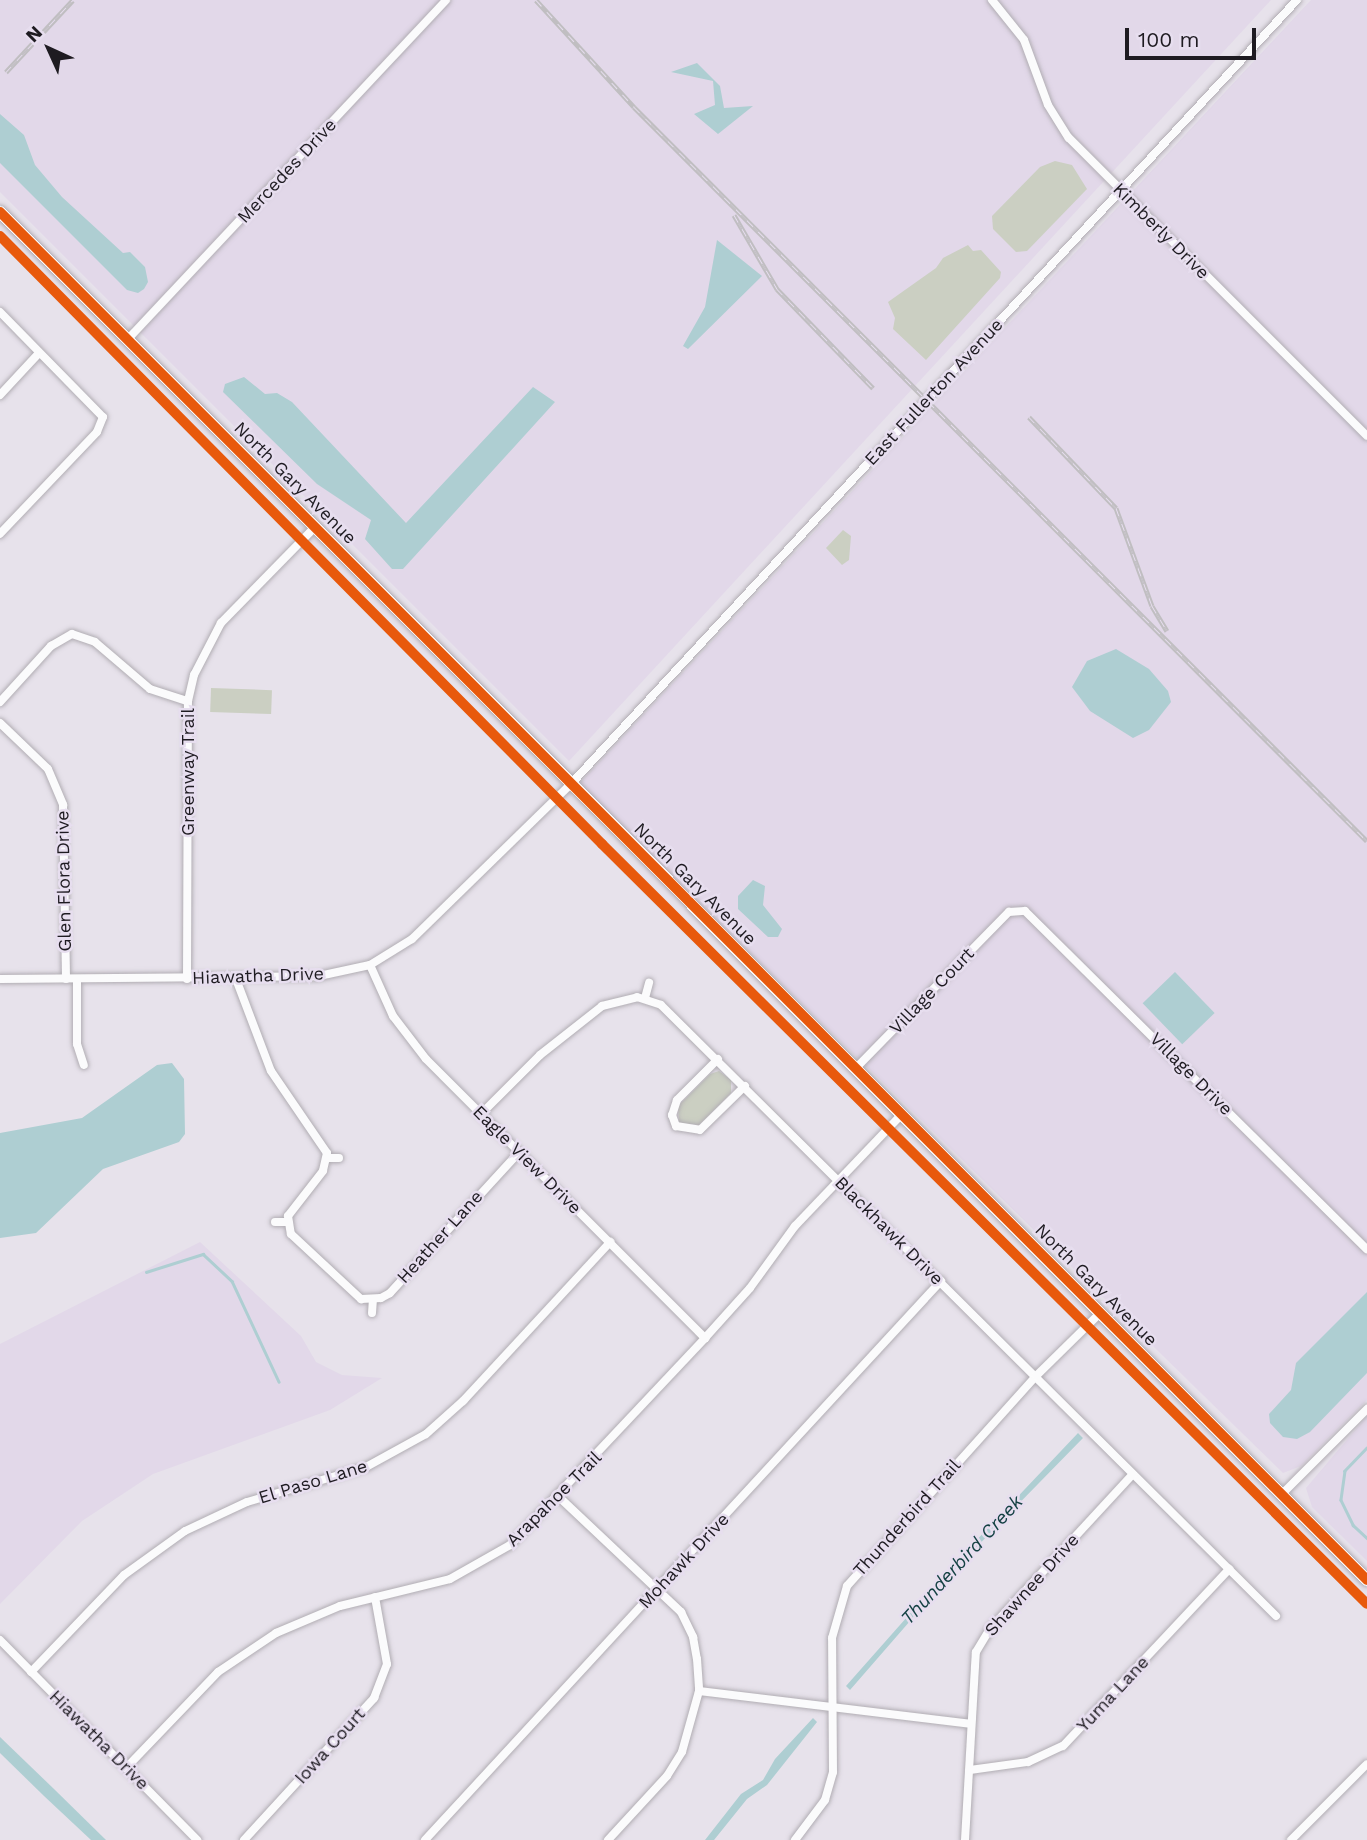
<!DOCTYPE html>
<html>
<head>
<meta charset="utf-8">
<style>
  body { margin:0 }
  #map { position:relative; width:1367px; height:1840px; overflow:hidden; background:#e7e2eb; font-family:"Work Sans",sans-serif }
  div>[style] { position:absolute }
  .built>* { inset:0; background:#e2d8e9 }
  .green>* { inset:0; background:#cbcfc2; transform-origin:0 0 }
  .water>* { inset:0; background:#aeced2; transform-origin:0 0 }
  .stream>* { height:2.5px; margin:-1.25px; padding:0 1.25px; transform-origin:1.25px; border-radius:1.25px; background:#aeced2 }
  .roads { filter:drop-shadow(0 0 2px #b1adb3) drop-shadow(0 0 2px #b1adb3) }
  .street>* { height:8px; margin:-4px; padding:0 4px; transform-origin:4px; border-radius:4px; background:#fbfbfc }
  .secondary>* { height:12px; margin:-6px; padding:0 6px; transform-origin:6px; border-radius:6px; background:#fbfbfc }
  .rail>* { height:5px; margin-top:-2.5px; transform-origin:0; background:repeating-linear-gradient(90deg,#e7deef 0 8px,#c0bec1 0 16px); box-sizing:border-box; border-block:2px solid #c0bec1 }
  .cycleway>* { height:10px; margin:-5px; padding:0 5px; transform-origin:5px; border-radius:5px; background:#e8590c }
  span { translate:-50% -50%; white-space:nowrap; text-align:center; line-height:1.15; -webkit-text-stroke:5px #e7deef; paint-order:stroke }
  .street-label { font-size:18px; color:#1e1b21 }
  .water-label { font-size:19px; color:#144143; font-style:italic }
  .north { position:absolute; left:14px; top:14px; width:70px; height:70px; -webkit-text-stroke:5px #e7deef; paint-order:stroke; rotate:315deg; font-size:19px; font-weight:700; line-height:28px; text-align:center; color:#1e1b21 }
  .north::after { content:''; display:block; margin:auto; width:24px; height:32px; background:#1e1b21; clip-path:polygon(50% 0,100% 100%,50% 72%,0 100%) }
  .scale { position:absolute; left:1125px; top:28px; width:131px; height:32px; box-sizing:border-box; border:4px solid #1e1b21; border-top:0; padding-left:9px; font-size:21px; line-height:24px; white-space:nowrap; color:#1e1b21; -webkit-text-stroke:5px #e7deef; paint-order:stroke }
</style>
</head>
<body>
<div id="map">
  <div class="built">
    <i style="clip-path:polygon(0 0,1271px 0,569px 761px,0 192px)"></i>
    <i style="clip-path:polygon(1311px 0,1367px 0,1367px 1400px,1301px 1466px,1283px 1473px,578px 785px)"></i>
    <i style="clip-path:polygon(200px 1242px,301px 1336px,316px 1362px,342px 1375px,382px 1378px,330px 1410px,153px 1474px,82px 1521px,0 1604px,0 1344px)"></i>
    <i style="clip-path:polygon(1367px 1416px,1367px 1561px,1312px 1507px,1306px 1488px)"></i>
  </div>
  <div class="green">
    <i style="clip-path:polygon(1055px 161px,1072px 165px,1087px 189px,1027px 251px,1016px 252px,993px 229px,992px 216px,1040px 167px)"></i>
    <i style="clip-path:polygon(968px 245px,973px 251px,981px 250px,1001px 272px,1000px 278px,926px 360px,893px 329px,895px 318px,888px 302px,936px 268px,943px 258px)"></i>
    <i style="clip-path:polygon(843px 530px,851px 536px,849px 560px,842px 565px,826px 548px)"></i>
    <i style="left:211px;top:688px;width:61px;height:24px;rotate:2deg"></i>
    <i style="clip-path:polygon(719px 1071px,731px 1080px,731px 1093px,699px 1125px,679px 1123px,678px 1106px,710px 1074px)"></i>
  </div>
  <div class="water">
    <i style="clip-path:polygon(697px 63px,720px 86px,724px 108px,753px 106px,718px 134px,694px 114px,715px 105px,713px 81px,671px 72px)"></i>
    <i style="clip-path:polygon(0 114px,24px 135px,35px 165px,62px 197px,123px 253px,130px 252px,145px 267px,148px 282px,144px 289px,138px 293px,127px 290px,0 163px)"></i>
    <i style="clip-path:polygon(717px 240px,762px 276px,688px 349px,683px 346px,705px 307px)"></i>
    <i style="clip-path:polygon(244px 377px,265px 394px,277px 393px,292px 402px,406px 523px,533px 387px,555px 402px,403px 569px,392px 569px,365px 539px,371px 520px,317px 484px,223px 392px,225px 384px)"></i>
    <i style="clip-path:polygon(1116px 649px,1149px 669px,1168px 691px,1171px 702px,1149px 730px,1133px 738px,1090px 711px,1072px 687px,1087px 661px)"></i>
    <i style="clip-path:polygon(753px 880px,765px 886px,763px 905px,782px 929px,778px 937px,768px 937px,738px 909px,738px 896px)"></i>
    <i style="left:1175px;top:972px;width:57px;height:45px;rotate:46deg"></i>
    <i style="clip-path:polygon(172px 1063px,184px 1079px,185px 1134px,179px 1142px,103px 1169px,36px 1233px,0 1238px,0 1133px,82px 1118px,157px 1065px)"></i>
    <i style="clip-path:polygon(1367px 1292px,1367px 1373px,1310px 1432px,1297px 1439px,1283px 1437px,1270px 1423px,1269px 1414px,1291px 1390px,1296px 1363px)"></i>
    <i style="clip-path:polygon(1078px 1433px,1083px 1438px,957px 1567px,850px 1690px,846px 1686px,953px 1565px)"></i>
    <i style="clip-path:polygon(813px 1718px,817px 1722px,767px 1785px,747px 1799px,714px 1840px,705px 1840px,741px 1794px,763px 1780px,775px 1759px)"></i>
    <i style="clip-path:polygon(0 1737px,54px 1789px,106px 1840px,91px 1840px,44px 1796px,0 1753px)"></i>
  </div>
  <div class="stream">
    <i style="left:146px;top:1272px;width:60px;rotate:-17.5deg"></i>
    <i style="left:203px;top:1254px;width:40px;rotate:43deg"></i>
    <i style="left:232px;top:1281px;width:111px;rotate:65deg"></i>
    <i style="left:1367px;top:1448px;width:32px;rotate:134deg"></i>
    <i style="left:1345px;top:1471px;width:29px;rotate:98deg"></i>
    <i style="left:1341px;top:1500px;width:28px;rotate:64deg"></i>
    <i style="left:1353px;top:1525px;width:19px;rotate:43deg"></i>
  </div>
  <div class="roads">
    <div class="street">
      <i style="left:992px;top:0;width:51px;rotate:51.3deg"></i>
      <i style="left:1024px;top:40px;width:69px;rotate:69.7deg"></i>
      <i style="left:1048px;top:105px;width:39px;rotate:58deg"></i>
      <i style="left:1069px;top:138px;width:421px;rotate:45deg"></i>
      <i style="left:0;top:312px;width:147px;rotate:45.6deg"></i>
      <i style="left:103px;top:417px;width:16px;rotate:112deg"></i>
      <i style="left:97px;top:432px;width:141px;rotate:133.6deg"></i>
      <i style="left:127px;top:340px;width:466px;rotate:-46.8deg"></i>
      <i style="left:0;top:395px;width:57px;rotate:-47.1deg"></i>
      <i style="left:0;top:702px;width:76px;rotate:-47.7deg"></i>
      <i style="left:51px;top:646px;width:24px;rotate:-30deg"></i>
      <i style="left:72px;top:634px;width:24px;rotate:19deg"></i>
      <i style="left:95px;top:642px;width:72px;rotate:40.5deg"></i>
      <i style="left:150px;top:689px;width:40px;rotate:18deg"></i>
      <i style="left:0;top:723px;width:66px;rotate:43.8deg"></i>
      <i style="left:48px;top:769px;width:39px;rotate:67deg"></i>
      <i style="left:63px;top:805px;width:174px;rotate:89deg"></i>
      <i style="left:370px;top:965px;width:56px;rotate:65.7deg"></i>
      <i style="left:393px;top:1016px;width:54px;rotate:52.5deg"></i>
      <i style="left:426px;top:1059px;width:395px;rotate:45deg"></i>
      <i style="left:0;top:979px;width:319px;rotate:-0.5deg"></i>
      <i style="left:319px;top:976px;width:52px;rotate:-12.2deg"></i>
      <i style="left:370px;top:965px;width:49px;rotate:-31.8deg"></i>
      <i style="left:412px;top:939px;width:221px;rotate:-44.3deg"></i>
      <i style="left:570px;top:785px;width:1070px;rotate:-47.2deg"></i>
      <i style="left:77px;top:979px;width:65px;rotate:90deg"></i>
      <i style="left:77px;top:1044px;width:22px;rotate:72deg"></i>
      <i style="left:187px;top:979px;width:278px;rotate:-89.8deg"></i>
      <i style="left:188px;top:701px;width:27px;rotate:-77deg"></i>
      <i style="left:194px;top:675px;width:59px;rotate:-62.6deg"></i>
      <i style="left:221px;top:623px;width:133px;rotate:-45.6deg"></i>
      <i style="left:236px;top:979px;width:98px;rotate:69.2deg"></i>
      <i style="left:271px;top:1071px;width:99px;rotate:55.7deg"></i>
      <i style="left:327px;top:1153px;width:18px;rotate:103deg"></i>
      <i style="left:323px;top:1171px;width:57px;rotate:127.9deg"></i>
      <i style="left:288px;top:1216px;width:18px;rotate:81deg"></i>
      <i style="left:291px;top:1234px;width:96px;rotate:42.9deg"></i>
      <i style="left:361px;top:1299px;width:20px;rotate:-3deg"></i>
      <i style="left:381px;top:1298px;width:10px;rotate:-29deg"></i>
      <i style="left:390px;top:1293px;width:191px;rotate:-47.5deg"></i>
      <i style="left:645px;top:998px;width:16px;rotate:-75deg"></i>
      <i style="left:718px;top:1059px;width:58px;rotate:135deg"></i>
      <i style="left:677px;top:1100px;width:16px;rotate:108deg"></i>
      <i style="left:672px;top:1115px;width:12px;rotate:70deg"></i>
      <i style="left:676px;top:1126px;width:24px;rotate:9deg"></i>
      <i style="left:700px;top:1130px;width:63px;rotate:-44.4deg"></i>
      <i style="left:855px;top:1069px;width:220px;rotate:-45.6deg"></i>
      <i style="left:1009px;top:912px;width:16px;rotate:-4deg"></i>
      <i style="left:1025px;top:911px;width:481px;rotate:44.7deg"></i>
      <i style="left:481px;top:1114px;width:83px;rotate:-45deg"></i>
      <i style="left:540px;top:1055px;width:79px;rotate:-38.3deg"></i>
      <i style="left:602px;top:1006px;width:36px;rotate:-14deg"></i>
      <i style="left:637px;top:997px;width:25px;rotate:18deg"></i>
      <i style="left:661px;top:1005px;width:867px;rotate:44.81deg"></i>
      <i style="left:327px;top:1158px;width:12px"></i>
      <i style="left:275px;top:1222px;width:13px"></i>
      <i style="left:372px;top:1313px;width:14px;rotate:-86deg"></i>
      <i style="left:1281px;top:1495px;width:122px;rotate:-45deg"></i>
      <i style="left:559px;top:1497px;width:168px;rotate:43.3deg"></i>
      <i style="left:681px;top:1612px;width:28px;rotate:64deg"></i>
      <i style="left:693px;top:1637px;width:22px;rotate:80deg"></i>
      <i style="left:697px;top:1659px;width:32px;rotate:86deg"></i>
      <i style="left:699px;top:1691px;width:63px;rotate:105.6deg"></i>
      <i style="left:682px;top:1752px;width:28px;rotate:122deg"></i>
      <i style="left:667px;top:1776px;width:87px;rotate:132.7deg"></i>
      <i style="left:0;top:1640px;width:281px;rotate:45.4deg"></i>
      <i style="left:31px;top:1672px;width:134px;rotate:-46.2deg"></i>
      <i style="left:124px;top:1575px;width:75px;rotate:-35.8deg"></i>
      <i style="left:185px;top:1531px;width:68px;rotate:-25.1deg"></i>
      <i style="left:247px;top:1502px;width:124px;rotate:-16.4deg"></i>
      <i style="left:366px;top:1467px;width:68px;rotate:-28.8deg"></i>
      <i style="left:426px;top:1434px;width:50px;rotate:-41.7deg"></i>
      <i style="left:463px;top:1401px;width:217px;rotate:-47.2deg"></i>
      <i style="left:699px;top:1691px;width:273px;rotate:6.9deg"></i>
      <i style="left:126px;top:1768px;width:133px;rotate:-46.2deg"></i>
      <i style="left:218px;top:1672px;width:70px;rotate:-33.9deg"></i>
      <i style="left:276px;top:1633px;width:69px;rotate:-22.9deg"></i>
      <i style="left:340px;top:1606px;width:113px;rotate:-13.8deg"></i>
      <i style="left:450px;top:1579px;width:69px;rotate:-29.5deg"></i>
      <i style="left:510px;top:1545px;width:284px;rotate:-46.7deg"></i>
      <i style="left:705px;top:1338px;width:67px;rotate:-48deg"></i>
      <i style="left:750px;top:1288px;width:77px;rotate:-54deg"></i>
      <i style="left:795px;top:1226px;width:153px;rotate:-46.3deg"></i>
      <i style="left:970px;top:1770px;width:59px;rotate:-7.9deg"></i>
      <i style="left:1028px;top:1762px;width:38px;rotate:-25deg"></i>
      <i style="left:1063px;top:1746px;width:243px;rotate:-46.8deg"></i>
      <i style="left:244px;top:1840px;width:193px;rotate:-47.5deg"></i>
      <i style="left:374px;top:1698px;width:36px;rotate:-69deg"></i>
      <i style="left:387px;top:1664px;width:68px;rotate:-100.2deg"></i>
      <i style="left:425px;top:1840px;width:761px;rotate:-47.29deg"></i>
      <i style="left:795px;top:1840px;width:50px;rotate:-53.1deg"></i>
      <i style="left:825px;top:1800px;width:29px;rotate:-74deg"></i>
      <i style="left:833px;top:1772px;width:134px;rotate:-90.4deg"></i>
      <i style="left:832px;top:1638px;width:54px;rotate:-73.9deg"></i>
      <i style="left:847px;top:1586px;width:283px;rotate:-48deg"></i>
      <i style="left:1036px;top:1376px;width:90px;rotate:-44.5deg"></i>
      <i style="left:965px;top:1840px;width:188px;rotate:-86.7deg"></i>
      <i style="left:976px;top:1652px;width:26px;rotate:-59deg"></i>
      <i style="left:989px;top:1630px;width:212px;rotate:-47.3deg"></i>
      <i style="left:1291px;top:1840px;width:107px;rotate:-45deg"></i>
    </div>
    <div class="secondary">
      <i style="left:0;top:212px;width:1934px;rotate:45.02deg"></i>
    </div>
  </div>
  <div class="rail">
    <i style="left:536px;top:0;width:145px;rotate:47.5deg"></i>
    <i style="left:634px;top:107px;width:1037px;rotate:45.04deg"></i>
    <i style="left:6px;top:72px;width:98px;rotate:-47.1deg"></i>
    <i style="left:734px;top:215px;width:86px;rotate:59.8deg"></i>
    <i style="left:777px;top:289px;width:138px;rotate:45.9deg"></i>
    <i style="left:1029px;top:417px;width:126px;rotate:46.3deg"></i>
    <i style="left:1116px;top:508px;width:104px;rotate:69.8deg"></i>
    <i style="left:1152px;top:606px;width:29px;rotate:59deg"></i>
  </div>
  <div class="cycleway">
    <i style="left:0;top:212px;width:1934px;rotate:45.02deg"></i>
    <i style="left:0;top:236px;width:856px;rotate:45.28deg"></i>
    <i style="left:602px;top:844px;width:1078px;rotate:44.81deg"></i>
  </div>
  <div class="street-label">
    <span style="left:287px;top:171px;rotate:-47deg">Mercedes Drive</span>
    <span style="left:1161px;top:231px;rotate:45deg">Kimberly Drive</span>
    <span style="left:934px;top:392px;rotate:-47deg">East Fullerton Avenue</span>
    <span style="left:295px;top:483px;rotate:45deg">North Gary Avenue</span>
    <span style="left:188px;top:772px;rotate:-90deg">Greenway Trail</span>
    <span style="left:64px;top:881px;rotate:-91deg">Glen Flora Drive</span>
    <span style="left:695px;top:884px;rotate:45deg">North Gary Avenue</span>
    <span style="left:258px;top:976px;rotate:-2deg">Hiawatha Drive</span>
    <span style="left:932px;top:991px;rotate:-46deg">Village Court</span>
    <span style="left:1191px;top:1074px;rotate:45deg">Village Drive</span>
    <span style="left:527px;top:1160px;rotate:45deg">Eagle View Drive</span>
    <span style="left:889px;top:1231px;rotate:45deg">Blackhawk Drive</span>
    <span style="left:440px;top:1237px;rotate:-48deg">Heather Lane</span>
    <span style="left:1096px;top:1285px;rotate:45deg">North Gary Avenue</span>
    <span style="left:313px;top:1482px;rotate:-17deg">El Paso Lane</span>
    <span style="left:554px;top:1499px;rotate:-45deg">Arapahoe Trail</span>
    <span style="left:907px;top:1518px;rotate:-48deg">Thunderbird Trail</span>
    <span style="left:684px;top:1561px;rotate:-47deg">Mohawk Drive</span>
    <span style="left:1032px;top:1585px;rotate:-48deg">Shawnee Drive</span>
    <span style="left:1113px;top:1694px;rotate:-47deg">Yuma Lane</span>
    <span style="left:99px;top:1740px;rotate:45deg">Hiawatha Drive</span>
    <span style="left:330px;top:1746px;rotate:-48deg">Iowa Court</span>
  </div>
  <div class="water-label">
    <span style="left:962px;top:1560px;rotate:-47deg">Thunderbird Creek</span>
  </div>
  <div class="north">N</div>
  <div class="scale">100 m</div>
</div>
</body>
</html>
